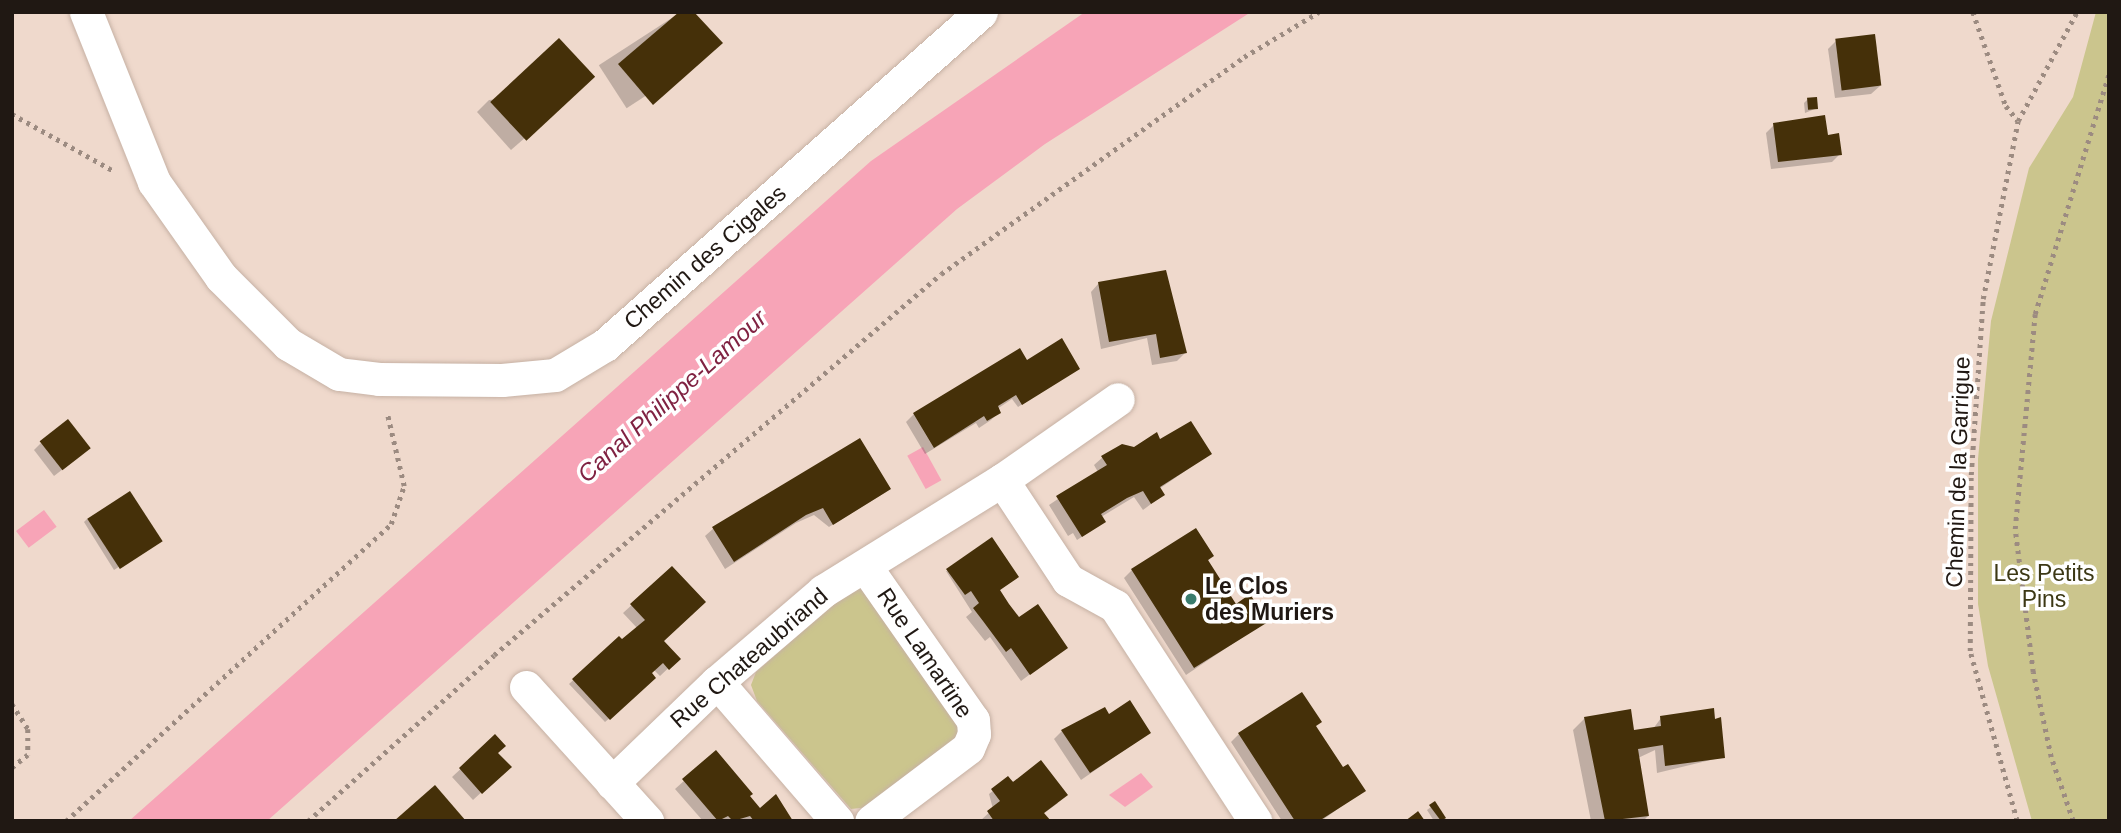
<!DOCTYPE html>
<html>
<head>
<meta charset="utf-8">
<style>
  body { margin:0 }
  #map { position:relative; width:2121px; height:833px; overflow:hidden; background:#efd9cc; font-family:Arial,sans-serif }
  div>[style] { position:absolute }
  .green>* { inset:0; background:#cbc58d }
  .water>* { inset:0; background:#f7a4b7; transform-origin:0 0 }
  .shadow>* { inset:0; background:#0003; transform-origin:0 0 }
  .building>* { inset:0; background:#453009; transform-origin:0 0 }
  .path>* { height:4.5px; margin-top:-2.25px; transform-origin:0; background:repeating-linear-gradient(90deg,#9c8b81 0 3.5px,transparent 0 8.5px) }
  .roads { filter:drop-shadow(0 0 2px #c6b1a4) drop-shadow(0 0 2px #c6b1a4) }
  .minor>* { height:33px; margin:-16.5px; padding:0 16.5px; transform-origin:16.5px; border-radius:16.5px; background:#fff }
  .dots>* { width:19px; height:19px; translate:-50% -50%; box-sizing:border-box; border:4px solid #fff; border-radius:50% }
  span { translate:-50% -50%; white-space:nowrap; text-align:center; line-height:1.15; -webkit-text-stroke:7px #fff; paint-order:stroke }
  .street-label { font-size:23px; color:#201813 }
  .park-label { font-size:23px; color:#3c3815 }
  .poi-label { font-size:23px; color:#201813; font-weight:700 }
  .left { translate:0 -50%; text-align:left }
  .water-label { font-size:24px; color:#802242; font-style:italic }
  .frame { position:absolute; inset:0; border:14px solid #201813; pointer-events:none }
</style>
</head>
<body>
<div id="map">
  <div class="green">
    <i style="clip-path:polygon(2096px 12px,2109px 12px,2109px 821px,2032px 821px,1988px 666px,1978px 604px,1978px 459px,1991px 321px,2029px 168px,2073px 97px)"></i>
    <i style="clip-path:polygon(861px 586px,958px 717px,960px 736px,869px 807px,851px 809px,757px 701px,751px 685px,756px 672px,843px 595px)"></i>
  </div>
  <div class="water">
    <i style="clip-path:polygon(1085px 12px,1251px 12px,1045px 144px,957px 209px,267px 821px,129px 821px,871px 161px)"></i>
    <i style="left:923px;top:447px;width:38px;height:18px;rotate:61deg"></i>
    <i style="left:44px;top:510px;width:21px;height:35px;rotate:53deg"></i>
    <i style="clip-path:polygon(1141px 773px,1153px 787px,1125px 807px,1109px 795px)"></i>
  </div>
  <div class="shadow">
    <i style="left:681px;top:12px;width:51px;height:98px;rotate:57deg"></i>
    <i style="clip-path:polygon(1836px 41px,1880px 86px,1871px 94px,1835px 98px,1828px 49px)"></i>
    <i style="clip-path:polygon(581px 89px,511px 150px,477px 112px,489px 100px)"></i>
    <i style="clip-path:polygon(1808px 99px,1817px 108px,1805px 113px,1804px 103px)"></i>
    <i style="clip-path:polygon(1774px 125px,1826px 137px,1840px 154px,1832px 162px,1771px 169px,1766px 133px)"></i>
    <i style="clip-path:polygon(1099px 283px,1185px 353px,1177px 361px,1152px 365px,1147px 338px,1101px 349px,1091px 292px)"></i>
    <i style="clip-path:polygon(1026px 362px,1078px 368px,1018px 407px,1012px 399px,997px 409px,999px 412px,991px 420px,979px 428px,976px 423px,925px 454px,906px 422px,914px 414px)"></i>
    <i style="clip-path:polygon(1160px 441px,1210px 454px,1159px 489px,1163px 495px,1143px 510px,1134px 497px,1101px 517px,1100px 525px,1077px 540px,1073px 533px,1068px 536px,1049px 505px,1098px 472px,1094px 465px,1103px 457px)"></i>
    <i style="clip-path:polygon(42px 442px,80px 456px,54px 476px,34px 450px)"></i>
    <i style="clip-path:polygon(886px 492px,829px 527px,814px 515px,796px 523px,725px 569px,705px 536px,714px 528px)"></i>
    <i style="clip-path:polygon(87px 519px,161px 540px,114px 570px,84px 522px)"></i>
    <i style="clip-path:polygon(1212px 556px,1207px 562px,1235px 606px,1265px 622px,1186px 675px,1124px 578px,1132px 570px)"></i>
    <i style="clip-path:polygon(672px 568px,662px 641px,678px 659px,660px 676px,654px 670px,614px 715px,638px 629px,623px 613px)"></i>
    <i style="clip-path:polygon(946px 571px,1017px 577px,999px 591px,1018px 619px,1066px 647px,1021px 681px,990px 637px,985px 641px,966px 617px,972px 612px)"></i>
    <i style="clip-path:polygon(619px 638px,611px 717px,605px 722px,569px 684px)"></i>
    <i style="clip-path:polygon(1109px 716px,1149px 733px,1081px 780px,1054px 739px,1062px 731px)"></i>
    <i style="clip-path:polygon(1585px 718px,1633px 732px,1653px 729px,1661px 718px,1723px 757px,1657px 773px,1655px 750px,1638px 758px,1648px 816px,1643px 821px,1591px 821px,1573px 730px)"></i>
    <i style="clip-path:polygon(1315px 727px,1342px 769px,1363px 791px,1321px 821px,1282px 821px,1231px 742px,1239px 734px)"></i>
    <i style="clip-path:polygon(495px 737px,497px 753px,509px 767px,473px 800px,452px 777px)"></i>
    <i style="clip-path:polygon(715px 753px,760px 811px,776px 796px,791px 821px,703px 821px,675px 789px)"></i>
    <i style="clip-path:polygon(1008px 779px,1058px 803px,1043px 814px,1049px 821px,980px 821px,993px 809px,989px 794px)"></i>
    <i style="clip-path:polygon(1431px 807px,1444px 818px,1441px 821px,1434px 821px,1427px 810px)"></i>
  </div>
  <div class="building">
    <i style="clip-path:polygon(679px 12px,694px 12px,723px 43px,653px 105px,618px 64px)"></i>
    <i style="left:1875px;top:34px;width:52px;height:40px;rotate:83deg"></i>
    <i style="left:559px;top:38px;width:53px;height:94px;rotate:47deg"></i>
    <i style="left:1817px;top:97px;width:12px;height:10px;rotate:85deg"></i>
    <i style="clip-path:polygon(1825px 115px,1828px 135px,1839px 133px,1842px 155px,1778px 162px,1773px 123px)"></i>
    <i style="clip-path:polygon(1166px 270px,1187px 353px,1160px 358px,1156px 334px,1109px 342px,1098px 282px)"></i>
    <i style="clip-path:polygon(1062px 338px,1080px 369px,1022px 405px,1016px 395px,998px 406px,1001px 413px,987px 421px,984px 416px,934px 448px,913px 413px,1020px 348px,1027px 360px)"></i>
    <i style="left:68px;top:419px;width:37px;height:36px;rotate:52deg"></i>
    <i style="clip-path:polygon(1191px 421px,1212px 454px,1160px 487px,1165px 495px,1151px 504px,1143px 491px,1127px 498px,1101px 514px,1106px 522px,1082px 537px,1056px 496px,1107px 465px,1101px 456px,1122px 444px,1134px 447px,1157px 432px,1160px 439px)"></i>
    <i style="clip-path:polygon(860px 438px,891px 489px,833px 525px,823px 508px,806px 515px,734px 562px,712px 527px)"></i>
    <i style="left:130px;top:491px;width:60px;height:51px;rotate:57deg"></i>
    <i style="clip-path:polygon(1196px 528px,1214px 556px,1208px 560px,1236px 604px,1250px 594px,1268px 622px,1194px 668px,1131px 569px)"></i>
    <i style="clip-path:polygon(992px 537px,1019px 577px,1000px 590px,1009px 604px,1019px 617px,1038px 604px,1068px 648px,1030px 675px,1011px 648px,1006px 652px,983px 621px,973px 608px,979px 603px,971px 591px,965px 595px,946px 569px)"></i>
    <i style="clip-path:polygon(672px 566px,706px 602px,664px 641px,681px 659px,669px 670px,663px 663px,652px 673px,656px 678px,610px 720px,572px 679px,619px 636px,622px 639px,645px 620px,630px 604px)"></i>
    <i style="clip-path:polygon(1302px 692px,1322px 722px,1316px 726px,1343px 767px,1348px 764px,1366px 791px,1319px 821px,1295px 821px,1238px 733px)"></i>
    <i style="clip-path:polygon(1130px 700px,1151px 733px,1090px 773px,1061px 730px,1105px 707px,1109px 714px)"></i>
    <i style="clip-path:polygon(1714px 708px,1715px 719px,1721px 717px,1725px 758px,1665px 766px,1663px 745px,1638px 749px,1649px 816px,1605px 821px,1584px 717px,1631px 709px,1634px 730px,1661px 726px,1660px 716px)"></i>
    <i style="clip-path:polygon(495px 734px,506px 746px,498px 753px,512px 767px,482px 794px,459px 768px)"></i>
    <i style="clip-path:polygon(716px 750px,753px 794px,750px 796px,760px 808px,776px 794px,793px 821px,754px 821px,750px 816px,733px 821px,728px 816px,718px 821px,682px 779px)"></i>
    <i style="clip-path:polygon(1041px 760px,1068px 795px,1044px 813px,1051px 821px,994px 821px,987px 811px,1000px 801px,991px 789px,1008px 776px,1013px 782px)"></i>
    <i style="clip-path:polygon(435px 785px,466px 821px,394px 821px)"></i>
    <i style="clip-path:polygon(1435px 801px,1446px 818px,1441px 821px,1429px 805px)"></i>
    <i style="clip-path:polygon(1418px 811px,1425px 821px,1405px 821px,1417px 812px)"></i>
  </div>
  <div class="path">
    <i style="left:1973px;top:12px;width:100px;rotate:70.7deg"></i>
    <i style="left:2006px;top:106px;width:19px;rotate:51deg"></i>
    <i style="left:12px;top:114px;width:115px;rotate:29.2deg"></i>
    <i style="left:12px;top:704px;width:30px;rotate:57deg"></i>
    <i style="left:28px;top:729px;width:26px;rotate:90deg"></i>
    <i style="left:28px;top:755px;width:21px;rotate:141deg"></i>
    <i style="left:66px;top:821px;width:440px;rotate:-42.4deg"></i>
    <i style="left:391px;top:524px;width:40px;rotate:-71.1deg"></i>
    <i style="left:404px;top:486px;width:75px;rotate:-103.1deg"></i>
    <i style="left:308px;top:821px;width:249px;rotate:-41.7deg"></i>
    <i style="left:494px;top:655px;width:587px;rotate:-40.44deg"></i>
    <i style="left:941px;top:274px;width:373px;rotate:-35.6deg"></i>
    <i style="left:1244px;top:57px;width:87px;rotate:-31deg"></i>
    <i style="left:2017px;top:821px;width:176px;rotate:-105.5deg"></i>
    <i style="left:1970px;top:651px;width:176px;rotate:-89.7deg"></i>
    <i style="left:1971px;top:475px;width:176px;rotate:-86.1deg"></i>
    <i style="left:1983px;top:299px;width:181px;rotate:-78.9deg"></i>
    <i style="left:2018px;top:121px;width:124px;rotate:-61.6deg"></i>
    <i style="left:2073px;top:821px;width:68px;rotate:-109deg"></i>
    <i style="left:2051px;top:757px;width:87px;rotate:-102deg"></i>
    <i style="left:2033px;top:672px;width:144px;rotate:-97.2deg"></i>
    <i style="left:2015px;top:529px;width:216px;rotate:-84.7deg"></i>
    <i style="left:2035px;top:314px;width:251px;rotate:-72.9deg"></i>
  </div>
  <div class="roads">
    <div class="minor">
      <i style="left:86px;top:12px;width:183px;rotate:68.2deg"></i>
      <i style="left:154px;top:182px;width:116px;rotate:54.8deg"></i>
      <i style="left:221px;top:277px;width:95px;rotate:45deg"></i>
      <i style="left:288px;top:344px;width:59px;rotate:30.5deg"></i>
      <i style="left:339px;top:374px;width:40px;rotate:7.1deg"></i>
      <i style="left:379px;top:379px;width:123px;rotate:0.5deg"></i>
      <i style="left:502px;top:380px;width:53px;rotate:-5.4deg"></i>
      <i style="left:555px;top:375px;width:58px;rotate:-31deg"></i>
      <i style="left:605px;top:345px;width:502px;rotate:-41.53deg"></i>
      <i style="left:1002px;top:480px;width:120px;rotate:56.6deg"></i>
      <i style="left:1068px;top:580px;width:54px;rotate:29deg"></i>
      <i style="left:1115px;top:606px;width:257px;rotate:56.9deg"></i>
      <i style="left:865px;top:566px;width:188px;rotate:55deg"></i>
      <i style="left:973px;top:720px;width:14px;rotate:86deg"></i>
      <i style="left:974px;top:734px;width:15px;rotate:113deg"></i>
      <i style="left:968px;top:748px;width:121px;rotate:143deg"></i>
      <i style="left:717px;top:682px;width:184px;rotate:49.2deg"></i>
      <i style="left:526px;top:687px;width:181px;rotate:47.9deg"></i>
      <i style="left:612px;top:783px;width:146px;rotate:-43.9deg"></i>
      <i style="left:717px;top:682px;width:140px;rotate:-40.6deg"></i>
      <i style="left:823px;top:591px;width:211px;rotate:-31.8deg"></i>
      <i style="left:1002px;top:480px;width:141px;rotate:-34.9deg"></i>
    </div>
  </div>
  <div class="dots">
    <i style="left:1191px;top:599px;background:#3a7c6d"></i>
  </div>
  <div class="street-label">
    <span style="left:705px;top:257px;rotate:-41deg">Chemin des Cigales</span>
    <span style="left:1958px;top:472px;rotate:-88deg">Chemin de la Garrigue</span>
    <span style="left:925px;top:653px;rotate:56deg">Rue Lamartine</span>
    <span style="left:749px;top:658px;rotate:-41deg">Rue Chateaubriand</span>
  </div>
  <div class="park-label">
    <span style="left:2044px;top:586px">Les Petits<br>Pins</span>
  </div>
  <div class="poi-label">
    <span class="left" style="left:1205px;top:599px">Le Clos<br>des Muriers</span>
  </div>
  <div class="water-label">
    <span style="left:672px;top:396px;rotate:-42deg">Canal Philippe-Lamour</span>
  </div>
  <div class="frame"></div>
</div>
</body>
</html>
